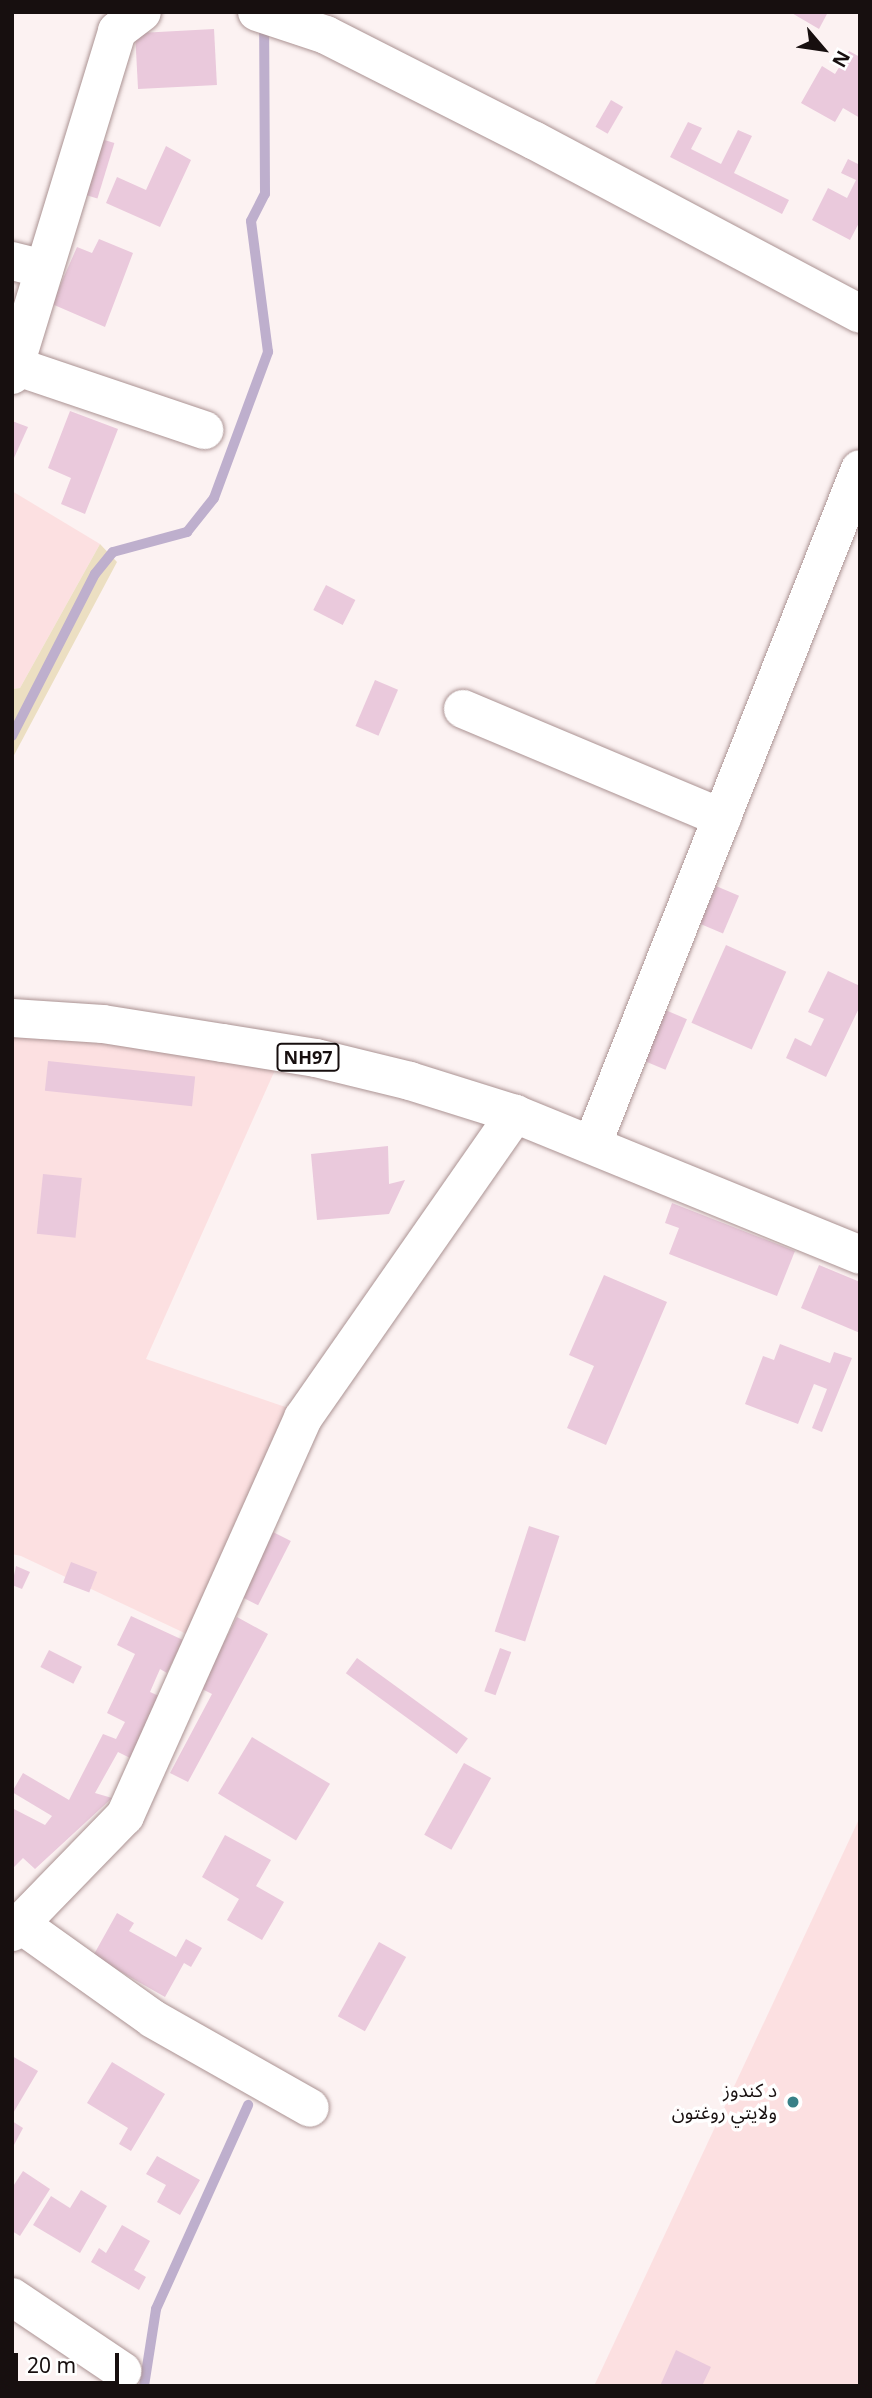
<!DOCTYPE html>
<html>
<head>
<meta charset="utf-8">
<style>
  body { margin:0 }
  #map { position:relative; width:872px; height:2398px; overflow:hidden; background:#fcf2f2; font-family:"Noto Sans","Noto Sans Arabic",sans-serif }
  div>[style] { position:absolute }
  .built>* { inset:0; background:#fce0e1 }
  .green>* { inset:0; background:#ecdfc2 }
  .stream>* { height:10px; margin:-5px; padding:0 5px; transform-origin:5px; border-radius:5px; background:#beafcd }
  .building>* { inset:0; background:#eac9dc; transform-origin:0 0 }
  .roads { filter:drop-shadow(0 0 2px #ab9393) drop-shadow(0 0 2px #ab9393) }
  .minor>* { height:38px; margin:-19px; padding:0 19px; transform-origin:19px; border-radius:19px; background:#fff }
  .highway>* { height:38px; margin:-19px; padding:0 19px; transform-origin:19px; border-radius:19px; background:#fff }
  .dots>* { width:19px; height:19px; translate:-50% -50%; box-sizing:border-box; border:4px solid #fff; border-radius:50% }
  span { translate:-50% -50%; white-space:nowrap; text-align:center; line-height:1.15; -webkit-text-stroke:7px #fff; paint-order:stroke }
  .shield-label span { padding:2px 5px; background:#fff; border:2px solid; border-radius:5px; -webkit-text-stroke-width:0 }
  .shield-label { font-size:18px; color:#170f0f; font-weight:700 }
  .poi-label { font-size:19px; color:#170f0f }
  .right { translate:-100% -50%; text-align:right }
  .frame { position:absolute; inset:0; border:14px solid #170f0f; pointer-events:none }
  .north { position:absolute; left:788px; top:14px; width:70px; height:70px; -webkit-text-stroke:5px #fff; paint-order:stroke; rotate:119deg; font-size:19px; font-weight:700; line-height:28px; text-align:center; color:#170f0f }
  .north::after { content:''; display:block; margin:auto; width:24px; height:32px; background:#170f0f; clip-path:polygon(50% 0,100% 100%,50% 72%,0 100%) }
  .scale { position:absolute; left:14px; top:2353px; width:105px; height:32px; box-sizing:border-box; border:4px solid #170f0f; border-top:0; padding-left:9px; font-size:21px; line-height:24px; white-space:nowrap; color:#170f0f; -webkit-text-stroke:5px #fff; paint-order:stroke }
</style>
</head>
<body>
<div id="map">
  <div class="built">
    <i style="clip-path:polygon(12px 491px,100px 544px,20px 688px,12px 689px)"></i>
    <i style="clip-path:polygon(12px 1028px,275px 1070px,146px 1359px,297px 1411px,193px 1637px,21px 1556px,12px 1554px)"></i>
    <i style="clip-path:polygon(860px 1817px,860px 2386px,594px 2386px)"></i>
  </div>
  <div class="green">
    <i style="clip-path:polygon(100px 544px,117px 562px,12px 759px,12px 689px,20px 688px)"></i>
  </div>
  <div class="stream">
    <i style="left:12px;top:736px;width:182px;rotate:-62.9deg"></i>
    <i style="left:95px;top:574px;width:28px;rotate:-51deg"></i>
    <i style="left:113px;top:552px;width:77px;rotate:-15.1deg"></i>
    <i style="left:187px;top:532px;width:43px;rotate:-51.5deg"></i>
    <i style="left:214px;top:498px;width:156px;rotate:-69.7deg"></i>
    <i style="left:268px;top:352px;width:132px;rotate:-97.4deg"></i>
    <i style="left:251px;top:221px;width:30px;rotate:-63deg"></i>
    <i style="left:265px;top:194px;width:171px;rotate:-90.3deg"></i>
    <i style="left:144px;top:2386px;width:78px;rotate:-81.1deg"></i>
    <i style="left:156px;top:2309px;width:224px;rotate:-65.7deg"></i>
  </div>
  <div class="building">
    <i style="clip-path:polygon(790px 12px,828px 12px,819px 29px)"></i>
    <i style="left:214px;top:29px;width:56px;height:79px;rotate:87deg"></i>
    <i style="clip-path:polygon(849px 51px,860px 57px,860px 118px,843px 108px,835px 122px,801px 103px,822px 66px,835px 74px)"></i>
    <i style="left:611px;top:100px;width:14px;height:31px;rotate:30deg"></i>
    <i style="clip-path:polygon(688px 122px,702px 128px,691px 149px,721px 164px,738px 130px,752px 136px,734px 173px,789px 200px,782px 214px,670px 157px)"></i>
    <i style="left:101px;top:139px;width:14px;height:58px;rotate:17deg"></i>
    <i style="clip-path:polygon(166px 146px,191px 160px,160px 227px,106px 203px,117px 177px,146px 190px)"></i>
    <i style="clip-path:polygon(848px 159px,860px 165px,860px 221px,850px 240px,812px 220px,828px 188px,847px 198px,856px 180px,841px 173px)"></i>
    <i style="clip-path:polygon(99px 239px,133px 253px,105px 327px,52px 304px,77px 247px,92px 253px)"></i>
    <i style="clip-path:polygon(70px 411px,118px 429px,85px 514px,61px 504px,71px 478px,48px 468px)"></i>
    <i style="clip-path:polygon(12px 421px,28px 427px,14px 458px,12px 458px)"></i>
    <i style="left:326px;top:585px;width:33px;height:28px;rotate:27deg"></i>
    <i style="left:375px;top:680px;width:25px;height:50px;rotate:23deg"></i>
    <i style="left:716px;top:886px;width:25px;height:41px;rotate:23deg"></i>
    <i style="left:726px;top:945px;width:66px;height:85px;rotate:24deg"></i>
    <i style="clip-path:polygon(828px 971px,860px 986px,860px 1006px,826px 1077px,786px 1058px,795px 1038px,811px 1046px,824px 1019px,808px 1012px)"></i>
    <i style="left:663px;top:1009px;width:26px;height:55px;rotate:23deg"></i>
    <i style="left:48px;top:1061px;width:148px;height:30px;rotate:6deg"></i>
    <i style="clip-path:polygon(388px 1146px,389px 1184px,405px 1180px,389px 1214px,317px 1220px,311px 1154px)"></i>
    <i style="left:43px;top:1174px;width:39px;height:60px;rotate:6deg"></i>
    <i style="clip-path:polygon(672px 1203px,795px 1251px,777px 1296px,669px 1254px,679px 1228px,665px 1223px)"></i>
    <i style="clip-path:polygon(819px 1265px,860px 1282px,860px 1333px,801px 1308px)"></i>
    <i style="clip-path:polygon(604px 1275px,667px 1302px,606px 1445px,567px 1428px,594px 1366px,569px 1355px)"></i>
    <i style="clip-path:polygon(780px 1344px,830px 1363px,834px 1352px,852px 1358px,822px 1432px,812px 1428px,827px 1389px,814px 1384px,798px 1424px,745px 1404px,763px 1356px,774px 1360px)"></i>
    <i style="left:529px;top:1526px;width:32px;height:111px;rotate:18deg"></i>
    <i style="left:273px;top:1532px;width:20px;height:72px;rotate:27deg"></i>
    <i style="left:71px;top:1562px;width:28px;height:22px;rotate:21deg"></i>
    <i style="clip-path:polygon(16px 1566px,30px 1572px,22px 1589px,12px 1585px)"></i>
    <i style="clip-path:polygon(131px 1616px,183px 1640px,167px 1673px,160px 1669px,150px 1692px,159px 1696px,130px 1758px,118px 1752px,95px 1793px,112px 1798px,35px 1869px,23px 1858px,12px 1869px,12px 1808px,45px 1825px,52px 1816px,12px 1792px,23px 1773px,69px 1800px,103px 1734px,116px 1739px,125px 1722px,107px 1713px,135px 1654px,117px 1645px)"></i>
    <i style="clip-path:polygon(237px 1617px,268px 1634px,188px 1782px,170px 1773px,212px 1694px,200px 1688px)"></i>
    <i style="left:500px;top:1648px;width:12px;height:46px;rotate:20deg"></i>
    <i style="left:49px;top:1650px;width:37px;height:19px;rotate:27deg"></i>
    <i style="left:357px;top:1658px;width:137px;height:19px;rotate:36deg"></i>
    <i style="left:252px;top:1737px;width:91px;height:66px;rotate:31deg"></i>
    <i style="left:464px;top:1763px;width:31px;height:82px;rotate:29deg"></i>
    <i style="clip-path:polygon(225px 1835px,271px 1860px,256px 1886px,284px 1902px,262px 1940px,227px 1920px,239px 1899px,202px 1877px)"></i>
    <i style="clip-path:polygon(117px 1913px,134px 1923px,129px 1931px,176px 1957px,186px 1939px,202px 1948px,191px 1967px,184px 1963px,165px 1997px,93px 1956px)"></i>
    <i style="left:379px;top:1942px;width:31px;height:85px;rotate:29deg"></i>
    <i style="clip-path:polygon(12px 2056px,38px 2071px,12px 2115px)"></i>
    <i style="clip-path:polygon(112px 2062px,165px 2094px,131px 2151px,119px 2144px,128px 2128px,87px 2103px)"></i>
    <i style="clip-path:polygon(12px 2121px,23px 2128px,14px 2145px,12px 2144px)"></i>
    <i style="clip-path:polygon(157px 2156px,200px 2180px,180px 2215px,157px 2202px,166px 2185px,146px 2174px)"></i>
    <i style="clip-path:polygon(23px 2171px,50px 2189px,20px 2236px,12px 2231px,12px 2188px)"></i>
    <i style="clip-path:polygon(81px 2190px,107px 2206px,80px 2253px,33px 2225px,51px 2196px,70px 2208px)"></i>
    <i style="clip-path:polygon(122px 2225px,150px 2241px,134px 2270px,146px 2277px,139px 2290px,91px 2262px,99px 2248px,106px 2253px)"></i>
    <i style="clip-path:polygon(676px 2350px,711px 2367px,702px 2386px,660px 2386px)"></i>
  </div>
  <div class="roads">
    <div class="minor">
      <i style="left:257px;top:12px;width:73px;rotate:18.4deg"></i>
      <i style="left:326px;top:35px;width:234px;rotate:26.9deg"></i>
      <i style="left:535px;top:141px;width:368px;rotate:28deg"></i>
      <i style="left:12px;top:261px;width:33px;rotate:14deg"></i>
      <i style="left:15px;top:366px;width:200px;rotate:18.7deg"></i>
      <i style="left:12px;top:375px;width:360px;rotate:-73deg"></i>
      <i style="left:117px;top:31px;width:31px;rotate:-37deg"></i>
      <i style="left:463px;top:709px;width:281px;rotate:22.8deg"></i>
      <i style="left:592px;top:1145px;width:727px;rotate:-68.37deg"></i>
      <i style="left:20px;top:1924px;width:163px;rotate:35.5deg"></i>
      <i style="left:153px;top:2019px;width:180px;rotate:29.5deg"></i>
      <i style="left:12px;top:1932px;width:162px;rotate:-45.8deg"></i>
      <i style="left:125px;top:1816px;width:436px;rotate:-65.9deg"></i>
      <i style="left:303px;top:1418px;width:371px;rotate:-55.1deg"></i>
      <i style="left:12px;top:2297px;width:133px;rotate:33.9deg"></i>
    </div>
    <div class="highway">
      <i style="left:12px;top:1018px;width:91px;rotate:3.8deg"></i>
      <i style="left:103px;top:1024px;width:121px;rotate:9deg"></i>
      <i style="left:223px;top:1043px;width:94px;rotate:9.2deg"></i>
      <i style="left:316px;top:1058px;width:97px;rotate:13.7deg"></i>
      <i style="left:410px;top:1081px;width:110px;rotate:17.4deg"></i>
      <i style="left:515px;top:1114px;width:373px;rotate:22.2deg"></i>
    </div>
  </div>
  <div class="dots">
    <i style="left:793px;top:2102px;background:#388087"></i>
  </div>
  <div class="shield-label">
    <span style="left:308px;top:1057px">NH97</span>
  </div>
  <div class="poi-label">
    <span class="right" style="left:777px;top:2102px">د کندوز<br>ولایتي روغتون</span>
  </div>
  <div class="frame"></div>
  <div class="north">N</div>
  <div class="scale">20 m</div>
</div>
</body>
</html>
